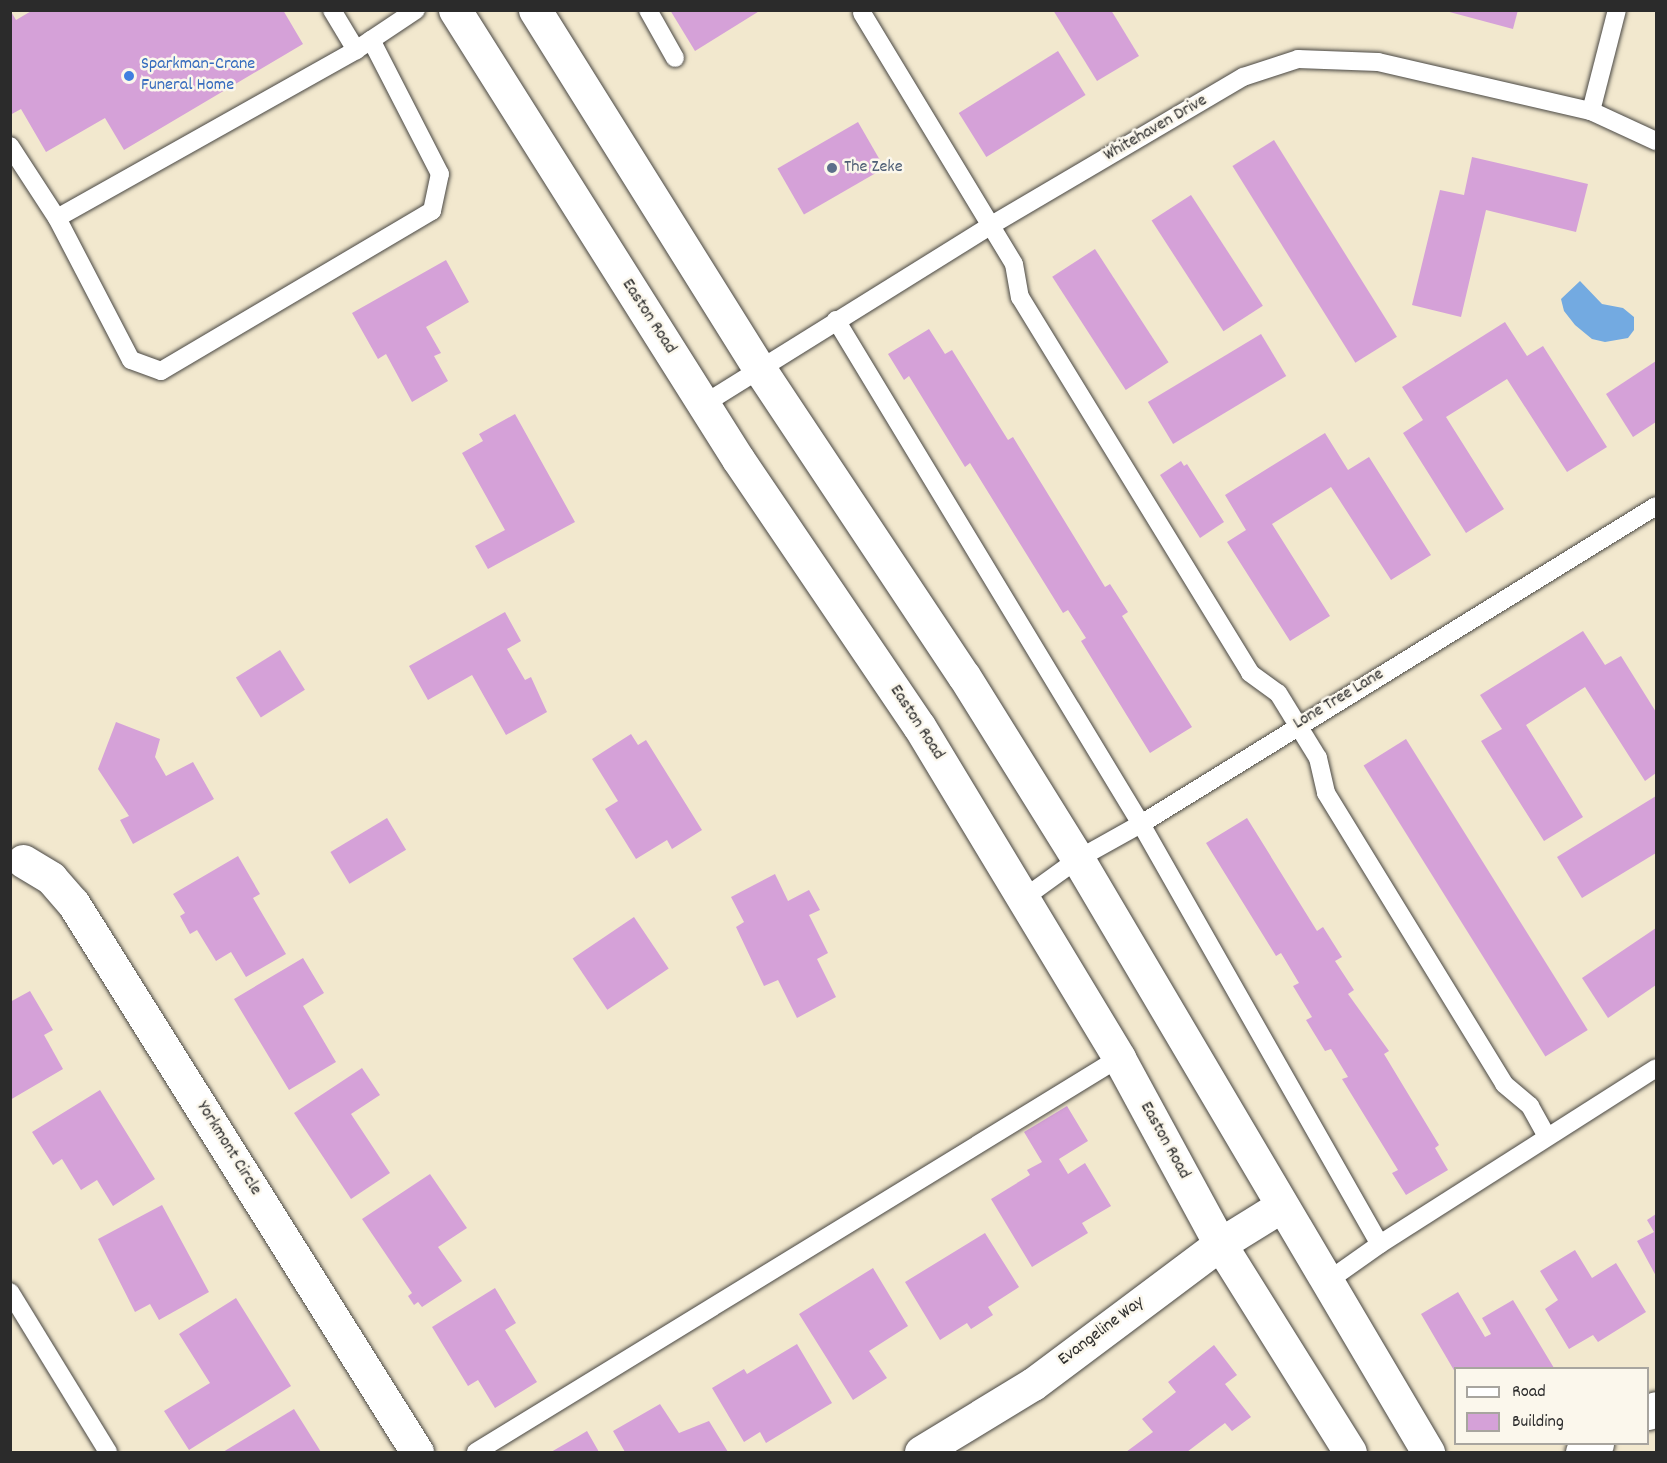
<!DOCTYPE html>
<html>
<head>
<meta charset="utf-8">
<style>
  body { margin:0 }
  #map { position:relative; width:1667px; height:1463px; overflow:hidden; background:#f2e8ce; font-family:Dekko,sans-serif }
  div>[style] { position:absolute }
  .water>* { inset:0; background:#73aae1 }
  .building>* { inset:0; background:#d5a1d8; transform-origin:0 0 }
  .roads { filter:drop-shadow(0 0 2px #494743) drop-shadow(0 0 2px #494743) }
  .lane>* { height:18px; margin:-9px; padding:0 9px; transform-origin:9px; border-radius:9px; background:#fff }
  .street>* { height:33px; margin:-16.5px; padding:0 16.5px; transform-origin:16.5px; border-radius:16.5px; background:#fff }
  .secondary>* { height:33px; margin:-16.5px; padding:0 16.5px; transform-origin:16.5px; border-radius:16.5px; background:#fff }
  .dots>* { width:16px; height:16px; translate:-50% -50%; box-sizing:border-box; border:3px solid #fbf7ec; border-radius:50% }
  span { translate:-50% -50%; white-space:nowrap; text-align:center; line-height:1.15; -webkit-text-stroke:5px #fbf7ec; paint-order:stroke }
  .shop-label { font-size:18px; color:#366cbe }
  .left { translate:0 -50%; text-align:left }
  .street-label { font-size:18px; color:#2b2b2b }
  .service-label { font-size:18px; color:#4e5e75 }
  .frame { position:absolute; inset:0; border:12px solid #2b2b2b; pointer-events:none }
  .legend { position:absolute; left:1454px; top:1367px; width:195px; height:78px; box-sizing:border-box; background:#fbf7ec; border:2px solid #a8a59f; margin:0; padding:8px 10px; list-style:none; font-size:18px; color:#2b2b2b }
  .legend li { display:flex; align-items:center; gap:12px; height:30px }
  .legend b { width:30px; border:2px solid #a8a59f }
</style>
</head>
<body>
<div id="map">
  <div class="water">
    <i style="clip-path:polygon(1580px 281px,1602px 304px,1623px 308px,1634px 317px,1634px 330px,1628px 338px,1605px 342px,1592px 339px,1575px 325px,1564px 311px,1561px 299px)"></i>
  </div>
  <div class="building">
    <i style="clip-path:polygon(10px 10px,16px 20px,33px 10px,283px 10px,303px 44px,124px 150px,105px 118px,46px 152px,21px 109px,10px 115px)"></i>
    <i style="clip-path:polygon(670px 10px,761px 10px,695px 51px)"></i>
    <i style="clip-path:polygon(1053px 10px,1111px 10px,1139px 56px,1097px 81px)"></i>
    <i style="clip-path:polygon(1442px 10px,1518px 10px,1513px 29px)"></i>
    <i style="left:1058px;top:51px;width:52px;height:117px;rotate:58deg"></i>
    <i style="left:858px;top:122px;width:53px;height:93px;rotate:60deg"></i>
    <i style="left:1274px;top:140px;width:232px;height:49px;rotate:58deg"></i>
    <i style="clip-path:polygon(1472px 157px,1588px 184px,1576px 232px,1486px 210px,1461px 317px,1412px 305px,1440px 190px,1464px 195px)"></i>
    <i style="left:1191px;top:195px;width:132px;height:47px;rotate:57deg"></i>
    <i style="left:1095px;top:249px;width:135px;height:51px;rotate:57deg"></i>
    <i style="clip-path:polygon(446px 260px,469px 302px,426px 327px,441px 353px,434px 356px,448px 381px,412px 402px,386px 354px,378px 359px,352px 313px)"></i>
    <i style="clip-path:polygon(1505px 322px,1527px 356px,1543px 346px,1607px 447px,1567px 472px,1507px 379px,1446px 417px,1504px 509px,1466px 533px,1403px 433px,1423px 420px,1402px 387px)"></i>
    <i style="clip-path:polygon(929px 329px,945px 354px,952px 350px,1008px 440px,1013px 437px,1105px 587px,1110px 584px,1128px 612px,1122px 616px,1192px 727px,1150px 753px,1081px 641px,1086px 638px,1068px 610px,1063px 613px,970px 463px,965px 467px,909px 376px,904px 380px,888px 354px)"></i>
    <i style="left:1261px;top:334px;width:49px;height:132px;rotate:59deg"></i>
    <i style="clip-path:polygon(1656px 361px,1656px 422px,1633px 437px,1606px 394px)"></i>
    <i style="clip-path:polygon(515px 414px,575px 522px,488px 569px,475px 546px,505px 530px,462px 453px,483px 441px,479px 434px)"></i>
    <i style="clip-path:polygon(1325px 433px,1348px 470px,1369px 457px,1431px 555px,1391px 580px,1331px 487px,1272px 524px,1330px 616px,1290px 641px,1227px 542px,1246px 530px,1225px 495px)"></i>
    <i style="clip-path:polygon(1181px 461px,1184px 466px,1187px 464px,1224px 522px,1200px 538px,1160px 475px)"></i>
    <i style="clip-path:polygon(505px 612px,521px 641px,507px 649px,525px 680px,531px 677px,547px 712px,506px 735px,472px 675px,428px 700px,409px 666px)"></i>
    <i style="clip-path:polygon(1583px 631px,1605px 665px,1621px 656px,1656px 712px,1656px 773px,1645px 781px,1585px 687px,1526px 725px,1583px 817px,1544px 841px,1481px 741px,1502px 729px,1480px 695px)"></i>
    <i style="left:280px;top:650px;width:47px;height:52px;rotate:58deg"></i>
    <i style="clip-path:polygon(116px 722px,160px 739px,155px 757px,166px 776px,193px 762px,214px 799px,133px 844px,120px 820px,129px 816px,98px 769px)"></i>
    <i style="clip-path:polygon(631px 734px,638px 745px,646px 740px,702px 830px,672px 849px,667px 840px,636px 859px,605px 809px,618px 801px,592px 759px)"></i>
    <i style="left:1406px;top:739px;width:343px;height:50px;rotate:58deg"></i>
    <i style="clip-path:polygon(1656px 796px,1656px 853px,1582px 898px,1557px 857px)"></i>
    <i style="left:387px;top:818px;width:37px;height:66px;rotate:59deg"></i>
    <i style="clip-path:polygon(1247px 818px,1317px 931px,1323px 927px,1342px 957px,1335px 961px,1354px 990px,1348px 994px,1389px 1051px,1384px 1054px,1439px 1145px,1435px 1148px,1448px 1170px,1406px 1195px,1392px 1173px,1398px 1170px,1342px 1079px,1348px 1077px,1331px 1049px,1325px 1051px,1306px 1020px,1312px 1017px,1293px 986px,1299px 983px,1281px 953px,1276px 956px,1206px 843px)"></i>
    <i style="clip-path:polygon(238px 856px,260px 894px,253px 898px,286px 954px,246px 977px,231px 952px,216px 961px,197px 930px,190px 934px,180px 916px,185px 913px,173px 894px)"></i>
    <i style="clip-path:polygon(775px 874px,788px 901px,809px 890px,820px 910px,809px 915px,828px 953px,817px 959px,836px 997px,797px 1018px,778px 980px,764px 986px,736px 927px,744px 922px,731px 897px)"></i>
    <i style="left:634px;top:917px;width:62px;height:74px;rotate:56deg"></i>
    <i style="clip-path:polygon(1656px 928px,1656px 985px,1608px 1018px,1582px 978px)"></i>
    <i style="clip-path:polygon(303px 958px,324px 993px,303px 1006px,336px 1062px,289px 1090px,234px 999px)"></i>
    <i style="clip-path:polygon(30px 991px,53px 1030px,44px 1035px,63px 1069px,10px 1100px,10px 1002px)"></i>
    <i style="clip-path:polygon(362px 1068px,380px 1095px,351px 1114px,390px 1173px,351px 1199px,294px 1113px)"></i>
    <i style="clip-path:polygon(100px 1090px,155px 1179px,113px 1206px,97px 1180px,81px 1190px,62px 1159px,53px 1165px,32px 1132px)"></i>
    <i style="clip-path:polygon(1067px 1106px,1088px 1141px,1059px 1159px,1068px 1174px,1085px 1163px,1111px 1206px,1082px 1223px,1088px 1233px,1032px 1267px,991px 1199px,1030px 1175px,1027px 1170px,1042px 1162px,1024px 1132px)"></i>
    <i style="clip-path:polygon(430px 1174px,467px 1228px,438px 1247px,462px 1281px,422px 1307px,418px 1302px,414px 1305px,408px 1296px,412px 1293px,362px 1219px)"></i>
    <i style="clip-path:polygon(162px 1205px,209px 1292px,159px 1320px,150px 1304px,135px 1312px,98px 1239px)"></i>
    <i style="clip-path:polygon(1656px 1214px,1656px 1276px,1637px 1241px,1654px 1232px,1647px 1220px)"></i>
    <i style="clip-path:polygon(985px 1233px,1019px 1287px,988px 1307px,993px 1315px,971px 1329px,967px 1323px,940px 1340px,905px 1282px)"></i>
    <i style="clip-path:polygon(1575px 1250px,1592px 1278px,1616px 1263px,1646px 1312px,1598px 1342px,1593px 1335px,1569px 1349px,1545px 1309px,1558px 1300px,1540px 1271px)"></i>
    <i style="clip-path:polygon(873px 1268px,908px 1326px,869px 1351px,887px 1378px,853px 1400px,799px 1314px)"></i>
    <i style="clip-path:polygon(495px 1288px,516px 1323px,505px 1330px,537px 1382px,495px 1408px,478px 1380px,468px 1386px,432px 1327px)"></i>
    <i style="clip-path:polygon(1458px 1292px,1485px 1337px,1491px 1334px,1482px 1318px,1513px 1300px,1554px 1368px,1455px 1368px,1455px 1372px,1421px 1314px)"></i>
    <i style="clip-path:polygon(236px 1298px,291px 1386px,189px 1450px,164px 1411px,210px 1383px,179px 1334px)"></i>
    <i style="clip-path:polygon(797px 1344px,832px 1403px,766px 1443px,760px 1432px,744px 1442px,712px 1388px,744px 1369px,747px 1374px)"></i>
    <i style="clip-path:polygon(1214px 1345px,1237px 1375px,1225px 1384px,1251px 1417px,1232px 1431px,1225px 1423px,1187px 1452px,1126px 1452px,1153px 1432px,1142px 1419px,1176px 1392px,1168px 1382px)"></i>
    <i style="clip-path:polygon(660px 1404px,679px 1433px,709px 1421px,728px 1452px,625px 1452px,613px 1431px)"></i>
    <i style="clip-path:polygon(294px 1409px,321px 1452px,223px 1452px)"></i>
    <i style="clip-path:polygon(587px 1431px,599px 1452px,551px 1452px,577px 1437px)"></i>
  </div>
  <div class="roads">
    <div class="lane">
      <i style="left:332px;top:10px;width:47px;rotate:59deg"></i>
      <i style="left:648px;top:10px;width:55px;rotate:60.6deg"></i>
      <i style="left:862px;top:13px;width:293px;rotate:58.8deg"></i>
      <i style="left:1014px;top:264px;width:34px;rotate:80deg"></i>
      <i style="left:1020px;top:297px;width:441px;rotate:58.5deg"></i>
      <i style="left:1250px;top:673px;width:34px;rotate:36deg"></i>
      <i style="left:1278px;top:693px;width:76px;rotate:58.4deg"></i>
      <i style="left:1318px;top:758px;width:36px;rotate:77deg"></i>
      <i style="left:1326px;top:793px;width:341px;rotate:58.5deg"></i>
      <i style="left:1504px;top:1084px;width:34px;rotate:40deg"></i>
      <i style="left:1530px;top:1106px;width:35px;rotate:61deg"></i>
      <i style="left:1591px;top:111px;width:104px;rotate:-75.6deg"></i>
      <i style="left:10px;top:146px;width:86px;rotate:56.9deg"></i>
      <i style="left:57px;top:218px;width:343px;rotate:-29.3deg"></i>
      <i style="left:356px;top:50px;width:72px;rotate:-33.7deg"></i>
      <i style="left:57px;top:218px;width:160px;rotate:62.5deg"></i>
      <i style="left:131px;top:360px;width:32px;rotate:20deg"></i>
      <i style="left:161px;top:371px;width:315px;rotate:-30.6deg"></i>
      <i style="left:432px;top:211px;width:38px;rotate:-78deg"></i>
      <i style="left:440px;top:174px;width:151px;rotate:-117.2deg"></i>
      <i style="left:836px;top:320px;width:589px;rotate:58.82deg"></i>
      <i style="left:1141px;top:824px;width:483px;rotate:60.4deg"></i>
      <i style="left:704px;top:404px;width:337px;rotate:-31.9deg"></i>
      <i style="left:990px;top:226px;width:294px;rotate:-30.5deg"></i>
      <i style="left:1243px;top:77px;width:58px;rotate:-18.1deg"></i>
      <i style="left:1298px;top:59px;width:80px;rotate:2.1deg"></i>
      <i style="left:1378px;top:62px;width:219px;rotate:13deg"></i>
      <i style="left:1591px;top:111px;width:72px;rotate:24.8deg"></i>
      <i style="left:1024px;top:898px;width:67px;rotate:-35.8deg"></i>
      <i style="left:1078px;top:859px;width:72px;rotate:-29.1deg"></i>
      <i style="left:1141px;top:824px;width:605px;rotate:-31.69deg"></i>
      <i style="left:1325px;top:1283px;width:67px;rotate:-35.3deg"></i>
      <i style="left:1380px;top:1244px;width:327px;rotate:-32.5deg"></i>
      <i style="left:10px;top:1292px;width:188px;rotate:58.5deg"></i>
      <i style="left:476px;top:1452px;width:754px;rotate:-31.5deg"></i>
    </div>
    <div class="street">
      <i style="left:23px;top:861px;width:33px;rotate:31deg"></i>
      <i style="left:51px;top:878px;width:33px;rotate:49deg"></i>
      <i style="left:73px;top:903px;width:648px;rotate:57.93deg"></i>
      <i style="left:1648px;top:1413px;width:9px;rotate:-32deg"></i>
      <i style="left:921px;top:1452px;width:131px;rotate:-31.3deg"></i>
      <i style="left:1033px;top:1384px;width:234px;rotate:-36.8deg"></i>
      <i style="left:1220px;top:1244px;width:70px;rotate:-31.7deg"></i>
      <i style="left:1582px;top:1452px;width:17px;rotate:-28deg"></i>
    </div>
    <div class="secondary">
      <i style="left:455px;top:10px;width:531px;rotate:57.78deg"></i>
      <i style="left:738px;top:459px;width:323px;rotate:55.9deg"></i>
      <i style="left:919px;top:726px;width:388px;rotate:58.9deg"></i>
      <i style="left:1119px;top:1058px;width:212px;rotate:61.5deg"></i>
      <i style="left:1220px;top:1244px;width:245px;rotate:58deg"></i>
      <i style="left:535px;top:10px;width:422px;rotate:58deg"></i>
      <i style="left:759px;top:368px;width:370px;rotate:56.4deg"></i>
      <i style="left:964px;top:676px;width:216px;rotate:58.1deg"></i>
      <i style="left:1078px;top:859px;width:689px;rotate:59.45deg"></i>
    </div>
  </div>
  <div class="dots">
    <i style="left:129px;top:76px;background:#3f7fe0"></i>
    <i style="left:832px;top:168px;background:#5c6f8a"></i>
  </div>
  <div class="shop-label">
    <span class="left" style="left:141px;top:76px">Sparkman-Crane<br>Funeral Home</span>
  </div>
  <div class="street-label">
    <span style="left:1156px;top:129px;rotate:-30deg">Whitehaven Drive</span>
    <span style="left:648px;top:317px;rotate:57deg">Easton Road</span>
    <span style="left:1339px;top:700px;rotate:-31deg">Lone Tree Lane</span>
    <span style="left:916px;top:723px;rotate:57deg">Easton Road</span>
    <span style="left:1164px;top:1141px;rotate:61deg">Easton Road</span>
    <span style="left:228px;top:1149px;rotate:58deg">Yorkmont Circle</span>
    <span style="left:1102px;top:1332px;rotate:-37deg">Evangeline Way</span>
  </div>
  <div class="service-label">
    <span class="left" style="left:844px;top:168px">The Zeke</span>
  </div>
  <div class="frame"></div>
  <ul class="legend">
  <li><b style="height:8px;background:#fff"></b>Road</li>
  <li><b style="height:16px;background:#d5a1d8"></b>Building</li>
  </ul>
</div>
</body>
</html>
